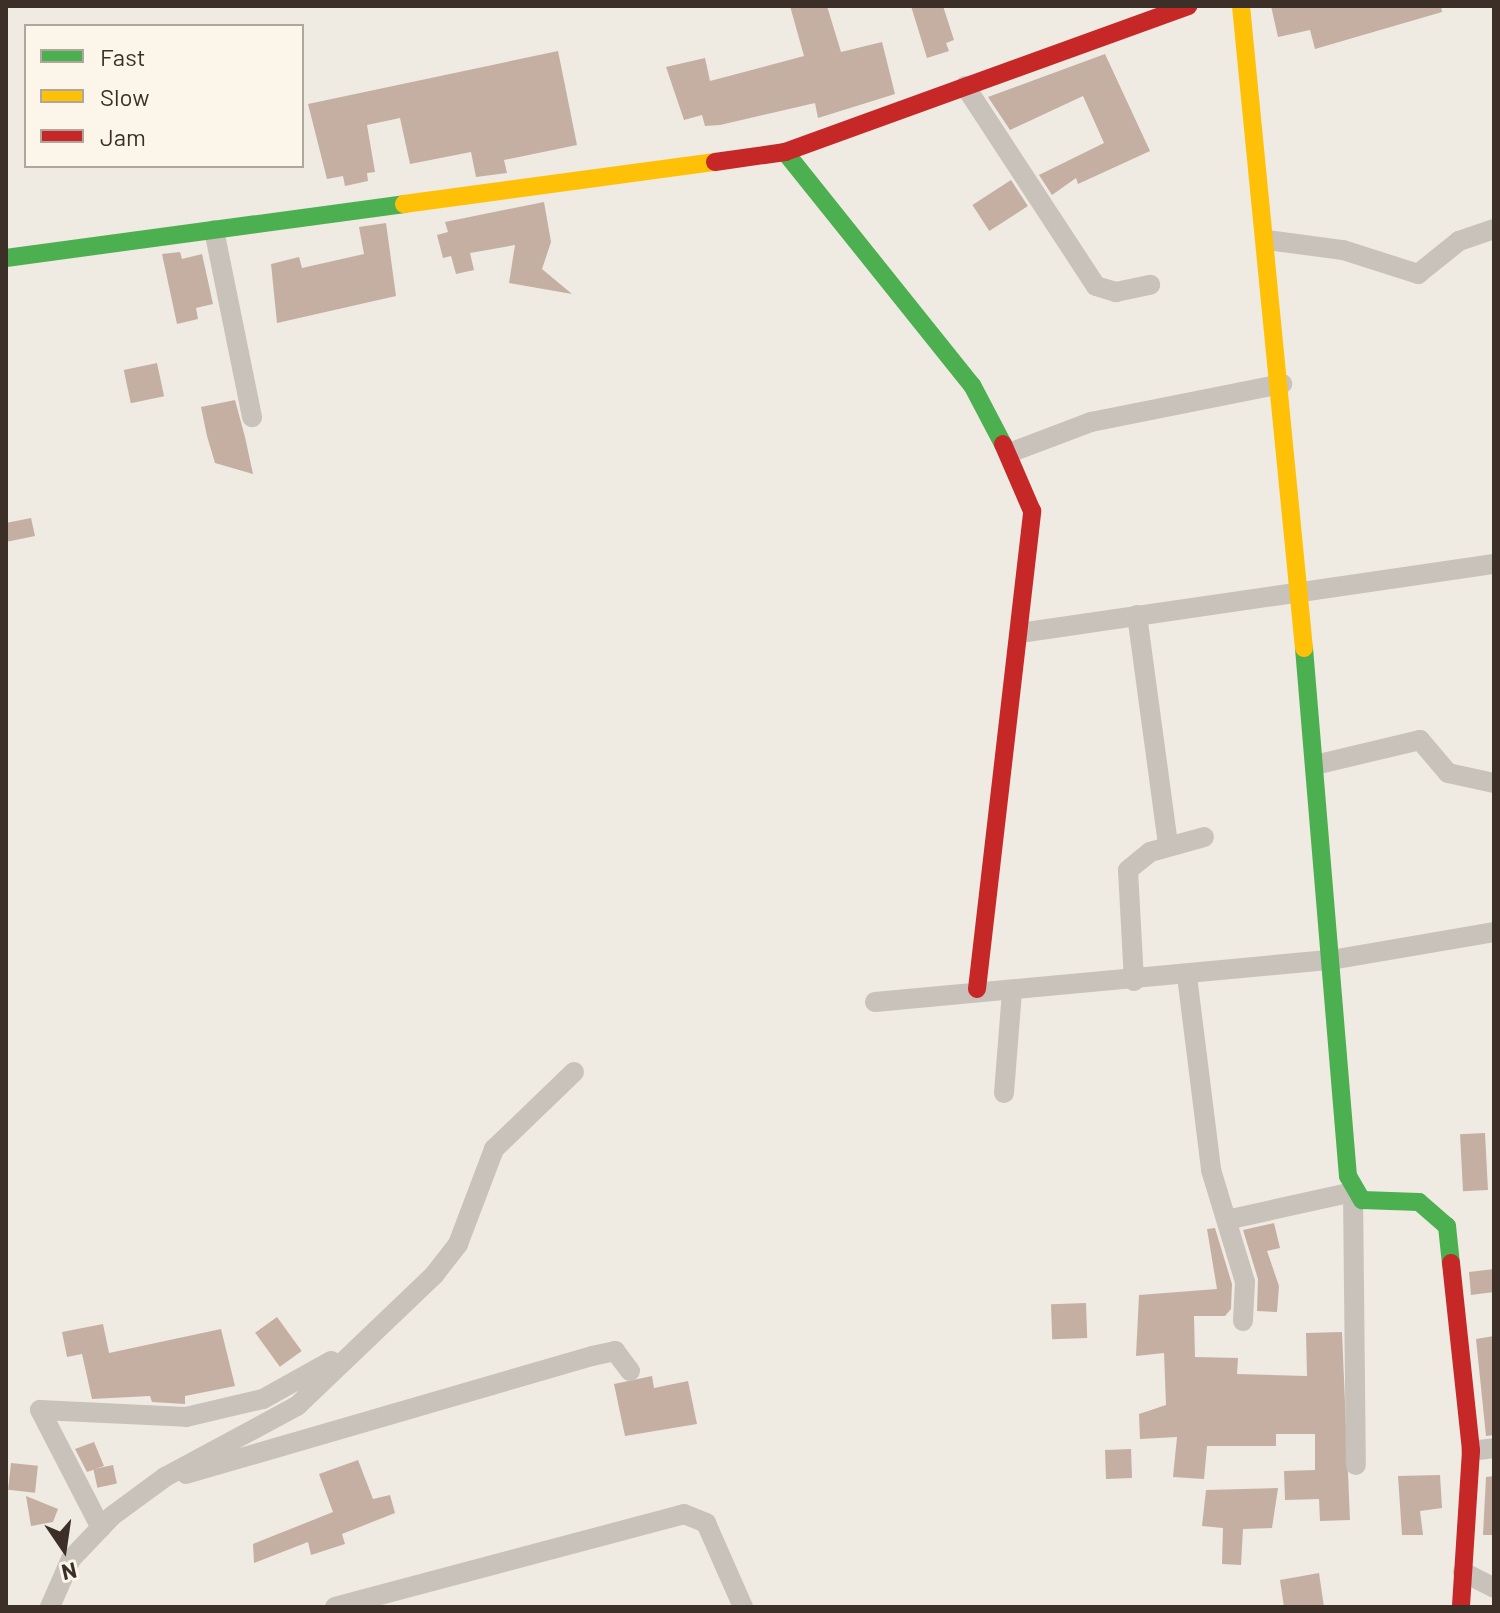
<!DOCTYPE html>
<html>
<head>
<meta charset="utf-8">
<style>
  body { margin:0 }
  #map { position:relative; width:1500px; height:1613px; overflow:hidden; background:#efeae2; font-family:Barlow,sans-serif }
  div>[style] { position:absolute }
  .building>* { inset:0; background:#c5afa2; transform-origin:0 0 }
  .street>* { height:20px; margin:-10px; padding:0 10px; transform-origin:10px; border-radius:10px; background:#c9c2bb }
  .fast>* { height:18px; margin:-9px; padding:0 9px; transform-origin:9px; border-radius:9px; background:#4caf50 }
  .slow>* { height:18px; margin:-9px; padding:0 9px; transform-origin:9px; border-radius:9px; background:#ffc107 }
  .jam>* { height:18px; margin:-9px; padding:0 9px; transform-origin:9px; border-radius:9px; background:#c62828 }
  span { translate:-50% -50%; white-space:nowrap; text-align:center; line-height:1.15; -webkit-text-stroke:6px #fcf5ea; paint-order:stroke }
  .frame { position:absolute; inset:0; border:8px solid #3b2f28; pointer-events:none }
  .legend { position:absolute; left:24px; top:24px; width:280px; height:144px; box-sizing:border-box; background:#fcf5ea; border:2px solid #afa69c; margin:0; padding:10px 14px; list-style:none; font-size:24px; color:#3b2f28 }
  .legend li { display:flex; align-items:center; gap:16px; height:40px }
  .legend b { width:40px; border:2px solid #afa69c }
  .north { position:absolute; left:24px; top:1509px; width:80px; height:80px; -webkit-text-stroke:6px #fcf5ea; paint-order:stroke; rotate:167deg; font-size:22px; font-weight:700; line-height:32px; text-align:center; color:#3b2f28 }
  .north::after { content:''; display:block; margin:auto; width:28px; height:36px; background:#3b2f28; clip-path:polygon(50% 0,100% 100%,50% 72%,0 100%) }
</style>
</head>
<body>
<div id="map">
  <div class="building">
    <i style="clip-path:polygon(790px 6px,827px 6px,841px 52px,882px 42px,895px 94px,818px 118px,815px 103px,720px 125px,705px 126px,702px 115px,684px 120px,666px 67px,705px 58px,710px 81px,804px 56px)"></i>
    <i style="clip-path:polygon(911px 6px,943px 6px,954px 40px,946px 43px,949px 51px,927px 58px)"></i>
    <i style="clip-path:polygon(1271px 6px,1441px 6px,1442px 12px,1315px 49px,1310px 30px,1278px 37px)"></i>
    <i style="clip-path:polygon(558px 51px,577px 145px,504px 160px,507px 173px,476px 177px,471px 152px,410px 164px,400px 118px,367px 125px,375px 172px,367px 173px,368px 181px,345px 186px,343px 176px,327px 179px,308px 104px)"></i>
    <i style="clip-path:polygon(1105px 54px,1150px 151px,1078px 184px,1076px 178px,1052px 195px,1039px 175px,1104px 143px,1083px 96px,1010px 130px,988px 97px)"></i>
    <i style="left:1011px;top:180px;width:31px;height:46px;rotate:57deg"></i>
    <i style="clip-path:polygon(544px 202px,551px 242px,542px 269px,572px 294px,509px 283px,515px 245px,470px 253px,474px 270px,456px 274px,451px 256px,443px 258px,437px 235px,448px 232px,445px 222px)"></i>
    <i style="clip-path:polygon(386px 223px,396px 296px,277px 323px,271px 264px,299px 257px,302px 268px,364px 254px,359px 227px)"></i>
    <i style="clip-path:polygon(180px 252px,182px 259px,202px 254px,213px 304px,196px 308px,198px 319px,177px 324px,162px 254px)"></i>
    <i style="left:157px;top:363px;width:34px;height:34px;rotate:78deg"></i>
    <i style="clip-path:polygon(235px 400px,245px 437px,253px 474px,215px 463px,207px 436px,201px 407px)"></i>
    <i style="clip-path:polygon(31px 518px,35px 536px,6px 542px,6px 523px)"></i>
    <i style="left:1485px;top:1133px;width:57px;height:25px;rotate:87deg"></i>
    <i style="clip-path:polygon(1274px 1223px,1280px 1248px,1267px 1251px,1279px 1286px,1277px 1312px,1257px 1311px,1258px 1279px,1243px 1230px)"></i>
    <i style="clip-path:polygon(1215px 1228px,1232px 1284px,1231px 1309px,1225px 1316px,1194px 1316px,1195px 1357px,1238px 1358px,1237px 1374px,1307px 1376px,1306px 1333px,1342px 1332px,1350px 1520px,1320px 1521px,1319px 1499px,1285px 1500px,1284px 1471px,1315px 1470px,1315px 1434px,1276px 1434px,1276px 1446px,1207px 1446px,1204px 1479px,1173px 1477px,1177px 1437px,1140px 1439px,1139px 1414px,1166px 1405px,1164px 1353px,1136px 1356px,1139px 1295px,1217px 1289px,1207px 1229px)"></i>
    <i style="clip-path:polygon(1494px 1269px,1494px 1292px,1471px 1295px,1469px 1272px)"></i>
    <i style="left:1086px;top:1303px;width:35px;height:35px;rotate:88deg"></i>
    <i style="left:277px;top:1317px;width:42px;height:27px;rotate:54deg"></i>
    <i style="clip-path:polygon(103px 1324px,109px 1353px,221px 1329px,235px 1386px,185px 1396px,185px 1404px,152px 1402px,150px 1396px,92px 1399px,82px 1354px,67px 1357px,62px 1332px)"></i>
    <i style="clip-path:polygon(1494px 1336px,1494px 1435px,1486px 1436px,1476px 1339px)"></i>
    <i style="clip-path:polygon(652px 1376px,654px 1388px,688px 1381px,697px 1424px,625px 1436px,614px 1384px)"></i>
    <i style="clip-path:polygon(94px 1442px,104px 1466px,87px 1472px,75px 1449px)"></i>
    <i style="left:1131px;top:1449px;width:29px;height:26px;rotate:88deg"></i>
    <i style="clip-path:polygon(358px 1460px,373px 1499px,390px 1495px,395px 1513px,342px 1534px,345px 1544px,311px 1555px,308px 1542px,254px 1563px,253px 1544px,333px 1512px,319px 1474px)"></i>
    <i style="left:11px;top:1463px;width:27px;height:27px;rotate:6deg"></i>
    <i style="left:113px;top:1465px;width:19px;height:20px;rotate:78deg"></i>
    <i style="clip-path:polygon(1440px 1475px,1442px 1508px,1420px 1511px,1423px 1535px,1402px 1535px,1398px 1476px)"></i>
    <i style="clip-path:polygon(1494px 1476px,1494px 1535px,1483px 1535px,1486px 1477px)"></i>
    <i style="clip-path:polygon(1278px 1488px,1272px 1528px,1243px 1529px,1241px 1565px,1222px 1564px,1223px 1528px,1202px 1526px,1206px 1490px)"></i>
    <i style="clip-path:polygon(26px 1496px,58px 1509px,53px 1522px,31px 1526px)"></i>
    <i style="clip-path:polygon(1319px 1573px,1324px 1607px,1284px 1607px,1280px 1580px)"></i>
  </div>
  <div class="street">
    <i style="left:965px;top:86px;width:239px;rotate:56.8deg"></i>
    <i style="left:1096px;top:286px;width:21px;rotate:17deg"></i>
    <i style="left:1116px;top:292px;width:35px;rotate:-12deg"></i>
    <i style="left:214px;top:230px;width:191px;rotate:78.5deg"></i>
    <i style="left:1267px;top:240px;width:77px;rotate:7.5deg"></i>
    <i style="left:1343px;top:250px;width:79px;rotate:17.7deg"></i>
    <i style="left:1418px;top:274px;width:53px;rotate:-38.8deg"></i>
    <i style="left:1459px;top:241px;width:37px;rotate:-19deg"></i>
    <i style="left:1009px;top:453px;width:88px;rotate:-20.7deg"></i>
    <i style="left:1091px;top:422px;width:195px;rotate:-11.3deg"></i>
    <i style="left:1137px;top:615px;width:231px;rotate:82.3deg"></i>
    <i style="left:1020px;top:633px;width:479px;rotate:-8.3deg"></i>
    <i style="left:1315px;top:765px;width:108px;rotate:-13.4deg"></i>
    <i style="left:1420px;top:740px;width:43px;rotate:49.7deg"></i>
    <i style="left:1448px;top:773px;width:47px;rotate:12.3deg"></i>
    <i style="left:1187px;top:976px;width:195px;rotate:82.9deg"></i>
    <i style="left:1211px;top:1170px;width:117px;rotate:73.1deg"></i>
    <i style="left:1245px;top:1282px;width:39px;rotate:93deg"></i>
    <i style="left:1134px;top:981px;width:111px;rotate:-93.1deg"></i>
    <i style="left:1128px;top:870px;width:28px;rotate:-39deg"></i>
    <i style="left:1150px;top:852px;width:56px;rotate:-15.5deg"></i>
    <i style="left:875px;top:1002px;width:458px;rotate:-5.3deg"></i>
    <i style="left:1331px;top:960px;width:165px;rotate:-9.7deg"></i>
    <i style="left:1004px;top:1093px;width:102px;rotate:-85.5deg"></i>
    <i style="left:1231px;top:1219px;width:125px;rotate:-12.5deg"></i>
    <i style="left:1353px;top:1192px;width:273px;rotate:89.4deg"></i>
    <i style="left:1471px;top:1451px;width:23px;rotate:-7deg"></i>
    <i style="left:186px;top:1474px;width:423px;rotate:-16.2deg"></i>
    <i style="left:592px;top:1356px;width:24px;rotate:-12deg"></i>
    <i style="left:615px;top:1351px;width:25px;rotate:53deg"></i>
    <i style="left:101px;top:1528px;width:133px;rotate:-117.3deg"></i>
    <i style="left:40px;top:1410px;width:146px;rotate:2.7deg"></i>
    <i style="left:186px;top:1417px;width:79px;rotate:-13.2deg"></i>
    <i style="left:263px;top:1399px;width:78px;rotate:-29.2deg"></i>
    <i style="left:1463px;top:1572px;width:35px;rotate:27deg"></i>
    <i style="left:50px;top:1607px;width:52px;rotate:-66.4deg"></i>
    <i style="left:71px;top:1559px;width:59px;rotate:-46.4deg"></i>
    <i style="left:112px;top:1516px;width:66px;rotate:-36.3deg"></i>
    <i style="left:165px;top:1477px;width:150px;rotate:-28.3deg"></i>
    <i style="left:297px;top:1406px;width:190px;rotate:-43.7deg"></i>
    <i style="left:434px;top:1275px;width:39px;rotate:-52deg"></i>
    <i style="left:458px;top:1244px;width:102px;rotate:-69.2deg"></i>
    <i style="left:494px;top:1149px;width:111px;rotate:-43.9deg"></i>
    <i style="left:335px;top:1607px;width:361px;rotate:-14.9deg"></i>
    <i style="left:684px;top:1514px;width:24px;rotate:22deg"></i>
    <i style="left:706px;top:1523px;width:92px;rotate:66.2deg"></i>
  </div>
  <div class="fast">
    <i style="left:785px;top:152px;width:299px;rotate:51.3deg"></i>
    <i style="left:972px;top:385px;width:67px;rotate:62.3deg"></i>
    <i style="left:6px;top:258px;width:402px;rotate:-7.7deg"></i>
    <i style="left:1304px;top:648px;width:530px;rotate:85.24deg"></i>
    <i style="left:1348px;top:1176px;width:28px;rotate:60deg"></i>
    <i style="left:1362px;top:1200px;width:57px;rotate:2deg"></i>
    <i style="left:1419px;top:1202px;width:37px;rotate:41deg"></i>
    <i style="left:1447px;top:1226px;width:37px;rotate:84deg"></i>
  </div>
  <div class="slow">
    <i style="left:1241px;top:6px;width:645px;rotate:84.4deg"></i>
    <i style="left:404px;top:204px;width:314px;rotate:-7.7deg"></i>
  </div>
  <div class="jam">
    <i style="left:715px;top:162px;width:71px;rotate:-8.1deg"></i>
    <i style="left:785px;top:152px;width:429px;rotate:-19.9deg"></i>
    <i style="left:977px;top:989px;width:481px;rotate:-83.4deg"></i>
    <i style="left:1032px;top:511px;width:73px;rotate:-113.4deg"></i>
    <i style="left:1451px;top:1263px;width:189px;rotate:83.9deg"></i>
    <i style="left:1471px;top:1451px;width:156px;rotate:93.7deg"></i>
  </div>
  <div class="frame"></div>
  <ul class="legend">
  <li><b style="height:10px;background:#4caf50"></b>Fast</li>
  <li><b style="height:10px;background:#ffc107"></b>Slow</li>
  <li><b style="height:10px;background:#c62828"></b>Jam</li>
  </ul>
  <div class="north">N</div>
</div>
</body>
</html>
